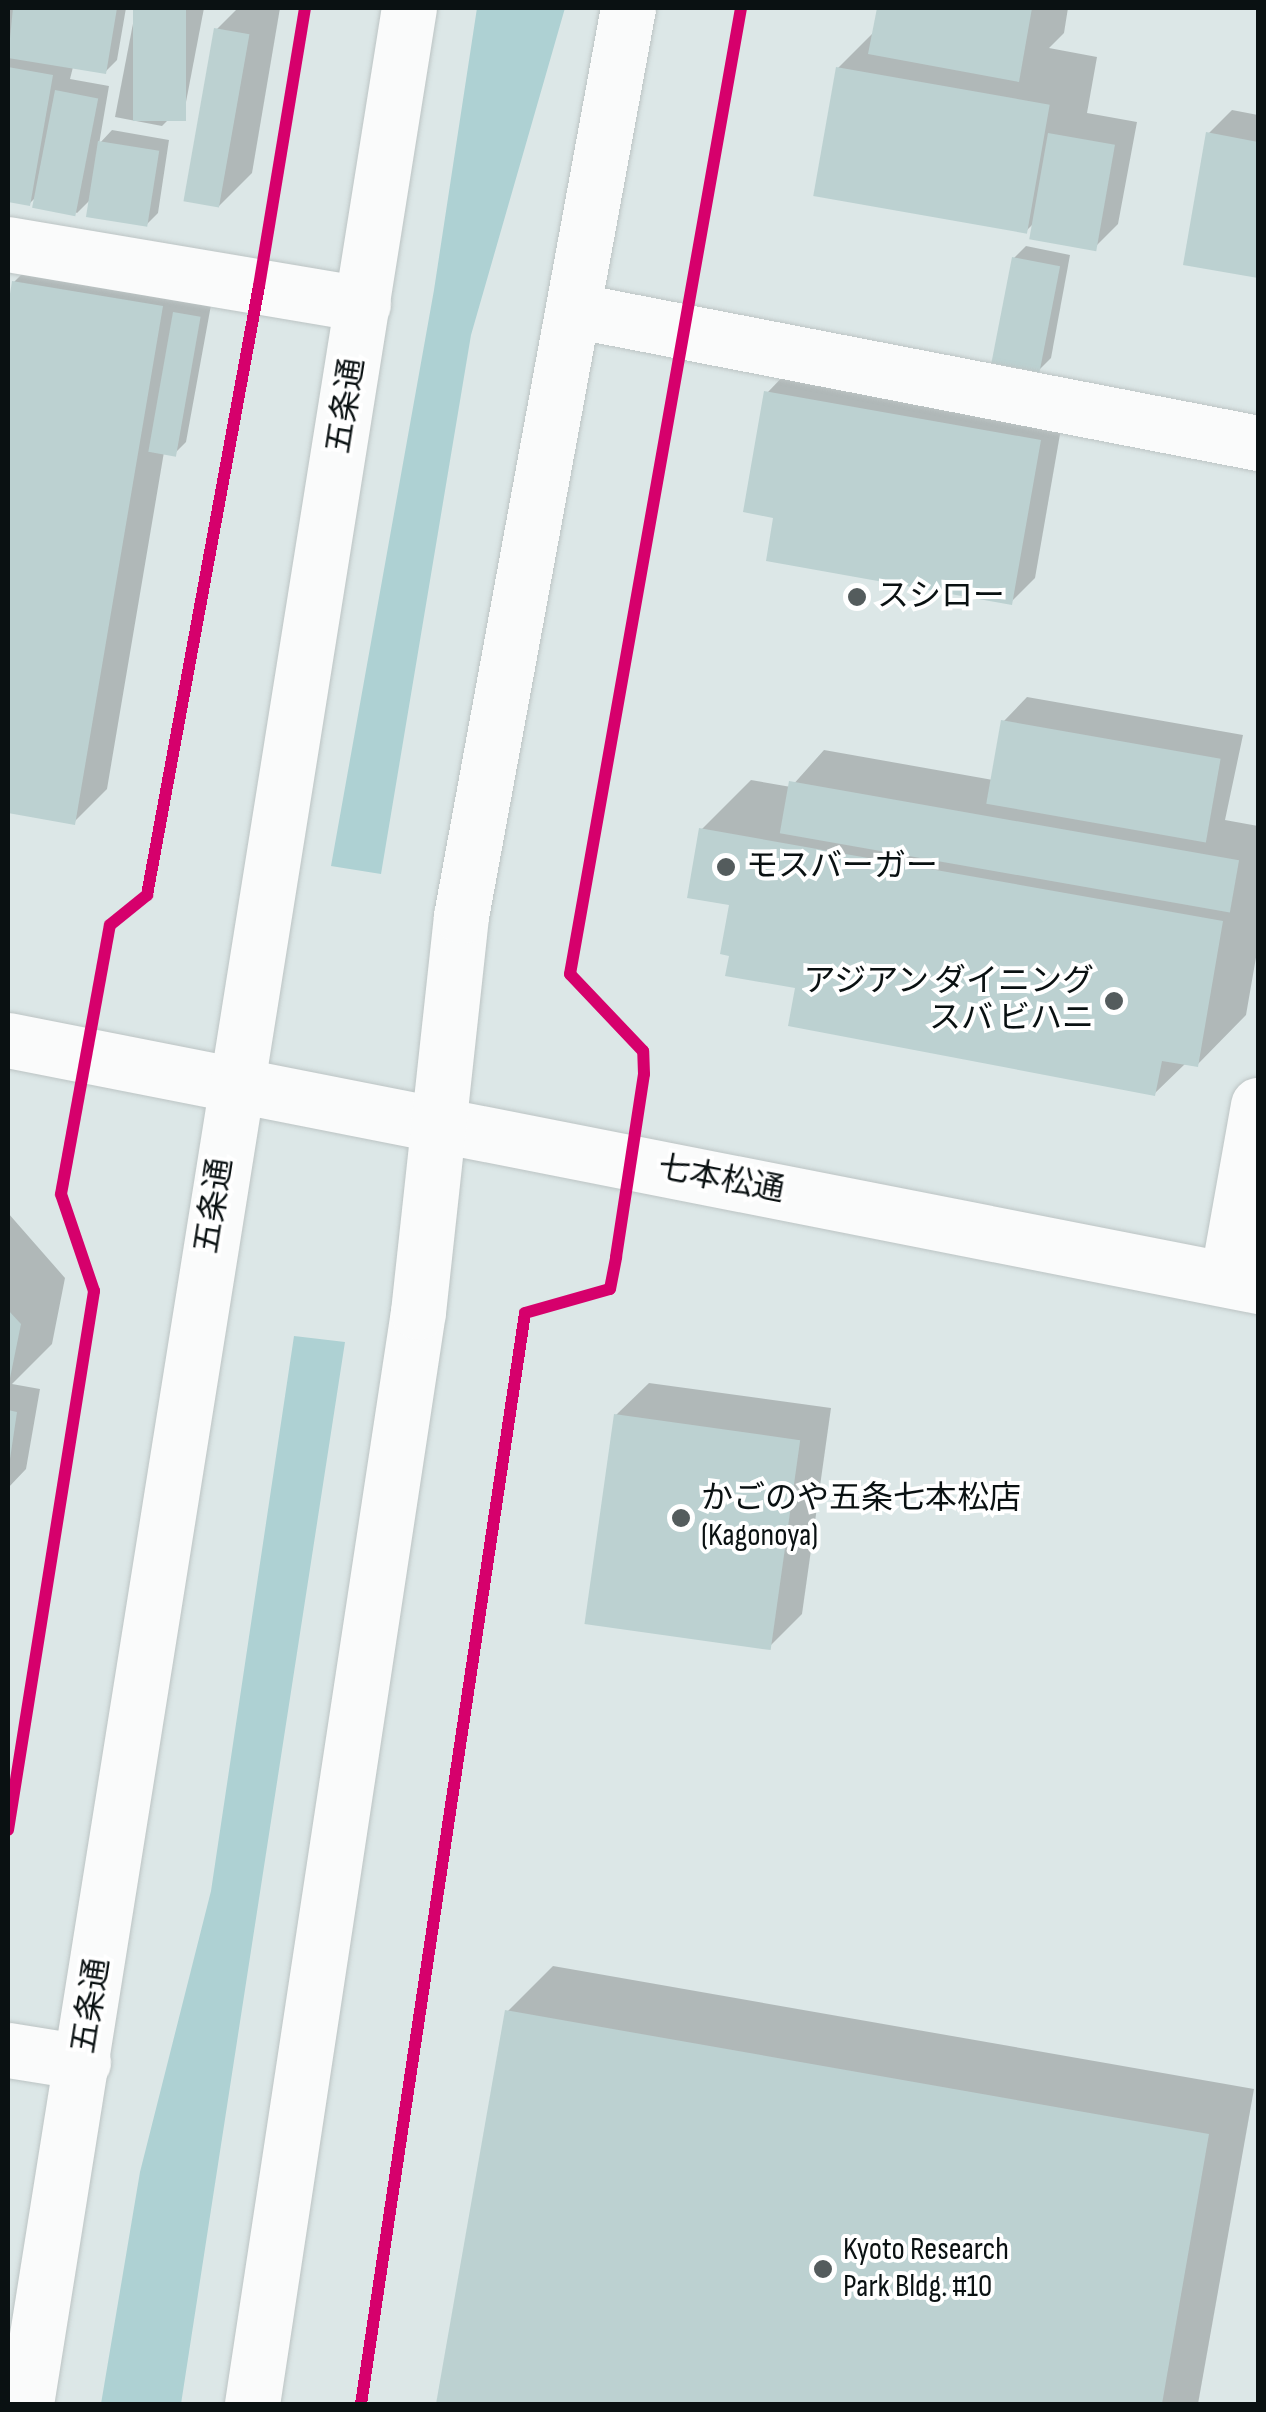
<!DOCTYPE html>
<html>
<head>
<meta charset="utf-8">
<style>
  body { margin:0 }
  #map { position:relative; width:1266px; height:2412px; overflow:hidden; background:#dce7e7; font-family:"Sofia Sans Condensed","Noto Sans JP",sans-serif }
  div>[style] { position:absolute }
  .green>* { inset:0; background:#aed1d3 }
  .shadow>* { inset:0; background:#0003 }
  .building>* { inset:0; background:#bcd1d1; transform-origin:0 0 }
  .roads { filter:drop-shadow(0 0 2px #bcc4c4) drop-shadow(0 0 2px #bcc4c4) }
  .minor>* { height:55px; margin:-27.5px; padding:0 27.5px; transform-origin:27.5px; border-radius:27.5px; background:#fafbfb }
  .tertiary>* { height:55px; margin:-27.5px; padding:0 27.5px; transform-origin:27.5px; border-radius:27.5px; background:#fafbfb }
  .trunk>* { height:55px; margin:-27.5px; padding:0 27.5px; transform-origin:27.5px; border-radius:27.5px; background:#fafbfb }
  .cycleway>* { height:12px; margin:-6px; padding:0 6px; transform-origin:6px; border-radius:6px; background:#d6006c }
  .dots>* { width:28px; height:28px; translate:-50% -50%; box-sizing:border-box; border:5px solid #fff; border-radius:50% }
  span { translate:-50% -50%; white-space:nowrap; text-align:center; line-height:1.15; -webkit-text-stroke:8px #fff; paint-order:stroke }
  .street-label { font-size:32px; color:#0a1112 }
  .poi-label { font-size:32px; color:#0a1112 }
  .left { translate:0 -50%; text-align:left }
  .right { translate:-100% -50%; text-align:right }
  .frame { position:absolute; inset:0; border:10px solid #0a1112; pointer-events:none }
</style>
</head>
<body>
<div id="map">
  <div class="green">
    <i style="clip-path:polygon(477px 8px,565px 8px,471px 335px,381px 874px,331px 866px,434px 290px)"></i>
    <i style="clip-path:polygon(294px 1336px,345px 1342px,181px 2404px,101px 2404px,140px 2172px,211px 1891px)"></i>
  </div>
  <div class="shadow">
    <i style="clip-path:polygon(8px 8px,126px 8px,117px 60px,105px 72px,73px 67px,70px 79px,109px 86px,99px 144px,112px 130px,169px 140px,158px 213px,146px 225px,91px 199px,77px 213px,41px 192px,29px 204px,8px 200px)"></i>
    <i style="clip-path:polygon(136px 8px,204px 8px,186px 102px,162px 126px,115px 117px)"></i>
    <i style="clip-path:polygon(238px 8px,280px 8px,252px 173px,219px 206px,217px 29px)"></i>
    <i style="clip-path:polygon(880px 8px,1068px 8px,1064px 33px,1049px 48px,1097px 57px,1087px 113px,1137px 122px,1118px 224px,1094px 248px,1035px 222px,1026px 231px,838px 68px,875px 31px)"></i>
    <i style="clip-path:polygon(1232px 110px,1258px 115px,1258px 276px,1186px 263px,1208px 134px)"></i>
    <i style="clip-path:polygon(1026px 246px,1070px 255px,1051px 358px,1039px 370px,1014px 258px)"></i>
    <i style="clip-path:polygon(47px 249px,211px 305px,186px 442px,174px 454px,164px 452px,107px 789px,74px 822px,8px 811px,8px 322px,14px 282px)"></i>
    <i style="clip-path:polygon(790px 369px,1063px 417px,1035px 578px,1011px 602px,776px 516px,767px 393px)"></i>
    <i style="clip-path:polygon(1027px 697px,1243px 735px,1225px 820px,1258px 826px,1258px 946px,1246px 1015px,1197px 1065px,1186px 1063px,1154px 1094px,798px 986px,731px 954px,732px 903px,702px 829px,751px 780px,791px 787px,824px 750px,993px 780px,1004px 721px)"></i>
    <i style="clip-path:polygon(8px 1213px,65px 1278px,52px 1344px,12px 1384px,40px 1389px,26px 1469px,8px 1488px)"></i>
    <i style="clip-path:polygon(649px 1383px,831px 1408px,802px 1614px,769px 1647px,616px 1415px)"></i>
    <i style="clip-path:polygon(553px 1966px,1254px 2089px,1198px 2404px,438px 2404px,508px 2011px)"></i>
  </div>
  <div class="building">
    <i style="clip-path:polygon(13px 8px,117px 8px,106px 74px,8px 58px)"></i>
    <i style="left:133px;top:8px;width:53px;height:113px"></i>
    <i style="clip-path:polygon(877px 8px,1032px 8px,1019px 82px,868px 54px)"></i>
    <i style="left:214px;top:28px;width:36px;height:176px;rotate:10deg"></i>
    <i style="clip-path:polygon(8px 67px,53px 75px,30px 206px,8px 202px)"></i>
    <i style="left:836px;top:67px;width:217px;height:131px;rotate:10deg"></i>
    <i style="left:55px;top:90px;width:44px;height:120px;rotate:11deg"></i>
    <i style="clip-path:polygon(1206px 132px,1258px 142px,1258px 278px,1183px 265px)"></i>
    <i style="left:1048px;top:133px;width:68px;height:108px;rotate:10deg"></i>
    <i style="left:98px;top:141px;width:62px;height:77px;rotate:9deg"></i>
    <i style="left:1012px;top:257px;width:49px;height:108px;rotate:11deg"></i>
    <i style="clip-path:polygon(12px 281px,163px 306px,75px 825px,8px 813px,8px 307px)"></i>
    <i style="left:173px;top:312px;width:28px;height:142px;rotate:10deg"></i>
    <i style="clip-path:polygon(764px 391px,1041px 440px,1012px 605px,766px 561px,773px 518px,743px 512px)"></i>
    <i style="left:1001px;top:720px;width:223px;height:85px;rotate:10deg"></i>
    <i style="left:789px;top:781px;width:457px;height:53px;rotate:10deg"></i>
    <i style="clip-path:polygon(699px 828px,1223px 921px,1198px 1067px,1162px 1061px,1155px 1096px,788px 1026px,795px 988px,725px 976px,729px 956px,720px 954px,729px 905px,687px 898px)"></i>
    <i style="clip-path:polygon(8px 1310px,21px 1324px,9px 1383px,8px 1382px)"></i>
    <i style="clip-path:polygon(8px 1410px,17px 1412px,10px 1459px,8px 1459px)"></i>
    <i style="left:614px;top:1414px;width:188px;height:212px;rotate:8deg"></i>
    <i style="clip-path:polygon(505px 2010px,1209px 2134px,1162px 2404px,436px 2404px)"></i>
  </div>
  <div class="roads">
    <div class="minor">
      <i style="left:8px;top:244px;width:360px;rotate:9.6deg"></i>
      <i style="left:573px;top:310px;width:698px;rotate:10.99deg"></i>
      <i style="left:1227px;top:1279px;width:177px;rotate:-79.9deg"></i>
      <i style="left:8px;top:2050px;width:76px;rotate:9.1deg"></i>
    </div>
    <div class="tertiary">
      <i style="left:8px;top:1040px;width:1274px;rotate:11.13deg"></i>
    </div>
    <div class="trunk">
      <i style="left:26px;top:2404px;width:2426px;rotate:-80.92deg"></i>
      <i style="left:252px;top:2404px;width:1105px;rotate:-81.36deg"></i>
      <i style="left:418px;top:1312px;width:398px;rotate:-83.8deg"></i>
      <i style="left:461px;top:916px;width:923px;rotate:-79.58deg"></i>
    </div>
  </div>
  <div class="cycleway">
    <i style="left:8px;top:1830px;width:546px;rotate:-80.93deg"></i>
    <i style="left:94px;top:1291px;width:102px;rotate:-108.8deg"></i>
    <i style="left:61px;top:1194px;width:273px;rotate:-79.7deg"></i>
    <i style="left:110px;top:925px;width:48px;rotate:-39deg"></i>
    <i style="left:147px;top:895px;width:619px;rotate:-79.58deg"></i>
    <i style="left:259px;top:286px;width:282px;rotate:-80.6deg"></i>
    <i style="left:361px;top:2404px;width:1103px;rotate:-81.45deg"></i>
    <i style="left:525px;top:1313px;width:88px;rotate:-15.8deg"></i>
    <i style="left:610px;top:1289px;width:33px;rotate:-79deg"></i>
    <i style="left:616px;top:1257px;width:185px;rotate:-81.3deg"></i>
    <i style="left:644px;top:1074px;width:23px;rotate:-92deg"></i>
    <i style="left:643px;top:1051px;width:106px;rotate:-133.5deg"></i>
    <i style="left:570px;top:974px;width:981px;rotate:-79.96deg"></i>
  </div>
  <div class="dots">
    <i style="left:857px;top:597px;background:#545c5d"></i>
    <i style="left:726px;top:867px;background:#545c5d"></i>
    <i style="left:1114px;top:1001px;background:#545c5d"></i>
    <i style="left:681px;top:1518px;background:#545c5d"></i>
    <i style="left:823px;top:2269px;background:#545c5d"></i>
  </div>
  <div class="street-label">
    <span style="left:347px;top:406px;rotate:-81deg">五条通</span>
    <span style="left:721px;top:1180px;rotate:11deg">七本松通</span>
    <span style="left:215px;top:1206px;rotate:-81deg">五条通</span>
    <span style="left:92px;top:2006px;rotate:-81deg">五条通</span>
  </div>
  <div class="poi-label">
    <span class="left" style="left:877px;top:597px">スシロー</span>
    <span class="left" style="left:746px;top:867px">モスバーガー</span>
    <span class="right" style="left:1094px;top:1001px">アジアン ダイニング<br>スバ ビハニ</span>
    <span class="left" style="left:701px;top:1518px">かごのや五条七本松店<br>(Kagonoya)</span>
    <span class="left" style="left:843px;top:2269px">Kyoto Research<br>Park Bldg. #10</span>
  </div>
  <div class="frame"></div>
</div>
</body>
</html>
